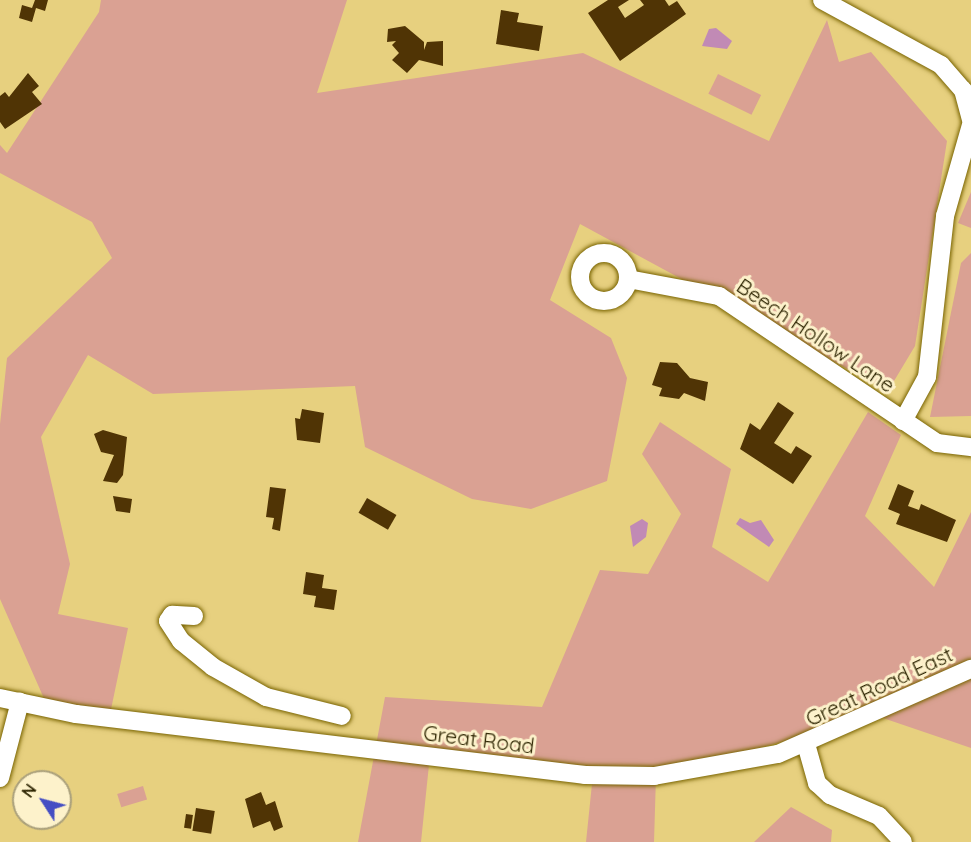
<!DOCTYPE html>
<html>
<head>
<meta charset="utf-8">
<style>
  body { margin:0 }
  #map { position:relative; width:971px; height:842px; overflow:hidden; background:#e7d07f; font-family:Quicksand,sans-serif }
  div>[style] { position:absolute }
  .green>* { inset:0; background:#daa193; transform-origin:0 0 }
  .water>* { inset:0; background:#c18ab5 }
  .building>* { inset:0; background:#503405; transform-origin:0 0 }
  .roads { filter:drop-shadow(0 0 2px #796400) drop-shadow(0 0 2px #796400) }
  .minor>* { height:18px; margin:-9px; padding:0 9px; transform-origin:9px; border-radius:9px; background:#fff }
  .minor>.ring { margin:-9px; padding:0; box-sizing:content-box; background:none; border:18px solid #fff; border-radius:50% }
  span { translate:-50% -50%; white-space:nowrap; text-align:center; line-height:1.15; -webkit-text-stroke:6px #fdf2cb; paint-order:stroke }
  .street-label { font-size:21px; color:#2e2502 }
  .north { position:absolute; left:12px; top:770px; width:60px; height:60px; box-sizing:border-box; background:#fdf2cb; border:2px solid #aaa07b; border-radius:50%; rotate:306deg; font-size:16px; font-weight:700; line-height:24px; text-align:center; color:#2e2502 }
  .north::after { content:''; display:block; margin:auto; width:21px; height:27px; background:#454ec3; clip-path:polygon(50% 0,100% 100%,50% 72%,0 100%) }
</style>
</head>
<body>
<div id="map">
  <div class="green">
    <i style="clip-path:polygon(101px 0,347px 0,317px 93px,583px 53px,769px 141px,827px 20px,839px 62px,871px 52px,947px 141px,915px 346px,888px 391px,580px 224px,550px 300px,611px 338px,627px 378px,607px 481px,531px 509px,472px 499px,365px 447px,355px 386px,153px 394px,88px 355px,41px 437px,70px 564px,58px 614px,128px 628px,109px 719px,46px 703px,0 599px,0 424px,7px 358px,112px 258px,92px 222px,0 173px,0 145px,7px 153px,99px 12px)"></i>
    <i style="left:718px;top:74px;width:48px;height:22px;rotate:26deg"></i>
    <i style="clip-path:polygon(971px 192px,971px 228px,958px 223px)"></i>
    <i style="clip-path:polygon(971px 253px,971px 416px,930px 417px,961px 263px)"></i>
    <i style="clip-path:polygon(868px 412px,901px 435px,865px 516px,934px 587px,971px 512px,971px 748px,877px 716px,656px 776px,654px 842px,586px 842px,593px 774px,430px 755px,421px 842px,358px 842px,385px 697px,542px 707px,600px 570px,648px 574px,681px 514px,642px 454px,660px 422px,731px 469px,712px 547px,768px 582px)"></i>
    <i style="left:143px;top:786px;width:14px;height:27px;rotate:73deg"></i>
    <i style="clip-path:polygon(791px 807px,832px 830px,831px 842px,754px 842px)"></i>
  </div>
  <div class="water">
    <i style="clip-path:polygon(716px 28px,732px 41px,727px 49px,702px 46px,709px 29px)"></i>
    <i style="clip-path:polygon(740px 518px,750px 523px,761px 520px,774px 540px,769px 547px,736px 524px)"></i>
    <i style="clip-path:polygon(642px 519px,648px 523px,646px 537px,633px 547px,630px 526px)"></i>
  </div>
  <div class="building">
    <i style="clip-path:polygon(35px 0,48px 0,45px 11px,36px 8px,32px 22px,19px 18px,22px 5px,32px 8px)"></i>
    <i style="clip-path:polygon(608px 0,629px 0,618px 7px,625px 18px,644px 5px,640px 0,665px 0,669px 6px,677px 1px,686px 14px,620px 61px,588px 13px)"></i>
    <i style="clip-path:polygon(501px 10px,519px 13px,517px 22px,543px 26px,539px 51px,496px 44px)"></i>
    <i style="clip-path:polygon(405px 26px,424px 42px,424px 50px,427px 42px,443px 41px,443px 66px,419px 60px,407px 73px,392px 60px,399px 53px,392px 45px,396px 41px,387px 42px,388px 29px)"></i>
    <i style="clip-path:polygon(28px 73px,39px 86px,32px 92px,42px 104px,5px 129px,0 122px,0 96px,5px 92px,9px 97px)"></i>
    <i style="clip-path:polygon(660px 362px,677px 363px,690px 378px,708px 382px,705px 401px,684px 393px,679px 399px,659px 396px,662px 388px,652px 385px)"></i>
    <i style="clip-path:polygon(778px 402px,794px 413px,774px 443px,791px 454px,796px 446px,812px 456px,793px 484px,740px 449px,750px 423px,760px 430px)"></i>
    <i style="clip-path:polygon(302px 409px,324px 413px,320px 443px,297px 440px,295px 418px,300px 419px)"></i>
    <i style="clip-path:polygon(103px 430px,127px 437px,123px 475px,117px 483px,103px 481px,114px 455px,101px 452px,94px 434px)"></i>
    <i style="clip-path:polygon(898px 484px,914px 491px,908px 506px,919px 510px,921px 504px,956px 520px,947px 542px,896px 524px,900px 514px,888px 509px)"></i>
    <i style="clip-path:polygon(270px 487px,286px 489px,280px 531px,272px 529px,274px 518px,266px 517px)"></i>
    <i style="clip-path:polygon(113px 496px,132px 499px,130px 513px,116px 511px)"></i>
    <i style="left:367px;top:498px;width:34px;height:17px;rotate:30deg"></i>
    <i style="clip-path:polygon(306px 572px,324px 575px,322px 588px,337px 590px,334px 610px,314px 607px,316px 596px,303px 594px)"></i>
    <i style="clip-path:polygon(261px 792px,266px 805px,275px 801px,283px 827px,274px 831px,270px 821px,253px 828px,245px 799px)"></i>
    <i style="left:196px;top:808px;width:19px;height:23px;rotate:9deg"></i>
    <i style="left:186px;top:814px;width:7px;height:14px;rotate:8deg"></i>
  </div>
  <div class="roads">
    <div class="minor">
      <i style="left:822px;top:0;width:136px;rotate:28.6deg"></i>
      <i style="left:941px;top:65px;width:33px;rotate:49deg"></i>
      <i style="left:963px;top:90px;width:30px;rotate:75deg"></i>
      <i class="ring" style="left:580px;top:253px;width:30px;height:30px"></i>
      <i style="left:628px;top:279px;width:93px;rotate:10.6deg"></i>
      <i style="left:719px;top:296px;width:263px;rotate:34deg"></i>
      <i style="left:937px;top:443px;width:34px;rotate:7deg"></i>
      <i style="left:903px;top:421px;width:50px;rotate:-61.4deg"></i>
      <i style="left:927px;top:377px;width:162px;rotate:-83.6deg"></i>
      <i style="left:945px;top:216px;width:95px;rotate:-74.1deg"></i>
      <i style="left:194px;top:616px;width:22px;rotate:-177deg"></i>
      <i style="left:172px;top:615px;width:7px;rotate:124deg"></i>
      <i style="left:168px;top:621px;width:24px;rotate:57deg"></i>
      <i style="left:181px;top:641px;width:41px;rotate:39.1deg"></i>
      <i style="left:213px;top:667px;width:61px;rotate:29.5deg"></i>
      <i style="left:266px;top:697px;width:78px;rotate:14deg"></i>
      <i style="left:0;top:698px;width:78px;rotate:11.9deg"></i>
      <i style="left:76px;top:714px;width:513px;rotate:6.83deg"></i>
      <i style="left:585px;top:775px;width:69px;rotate:0.8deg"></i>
      <i style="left:654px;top:776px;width:126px;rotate:-10.1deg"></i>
      <i style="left:778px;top:754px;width:211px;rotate:-23.8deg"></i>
      <i style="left:806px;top:744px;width:41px;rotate:74.2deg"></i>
      <i style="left:817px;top:783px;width:18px;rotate:43deg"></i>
      <i style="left:830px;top:795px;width:53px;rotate:23.2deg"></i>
      <i style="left:879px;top:816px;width:35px;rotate:47deg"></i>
      <i style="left:0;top:778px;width:79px;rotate:-75.3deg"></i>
    </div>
  </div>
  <div class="street-label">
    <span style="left:816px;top:335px;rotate:34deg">Beech Hollow Lane</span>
    <span style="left:879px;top:686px;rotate:-25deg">Great Road East</span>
    <span style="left:479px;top:739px;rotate:7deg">Great Road</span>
  </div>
  <div class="north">N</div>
</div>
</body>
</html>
